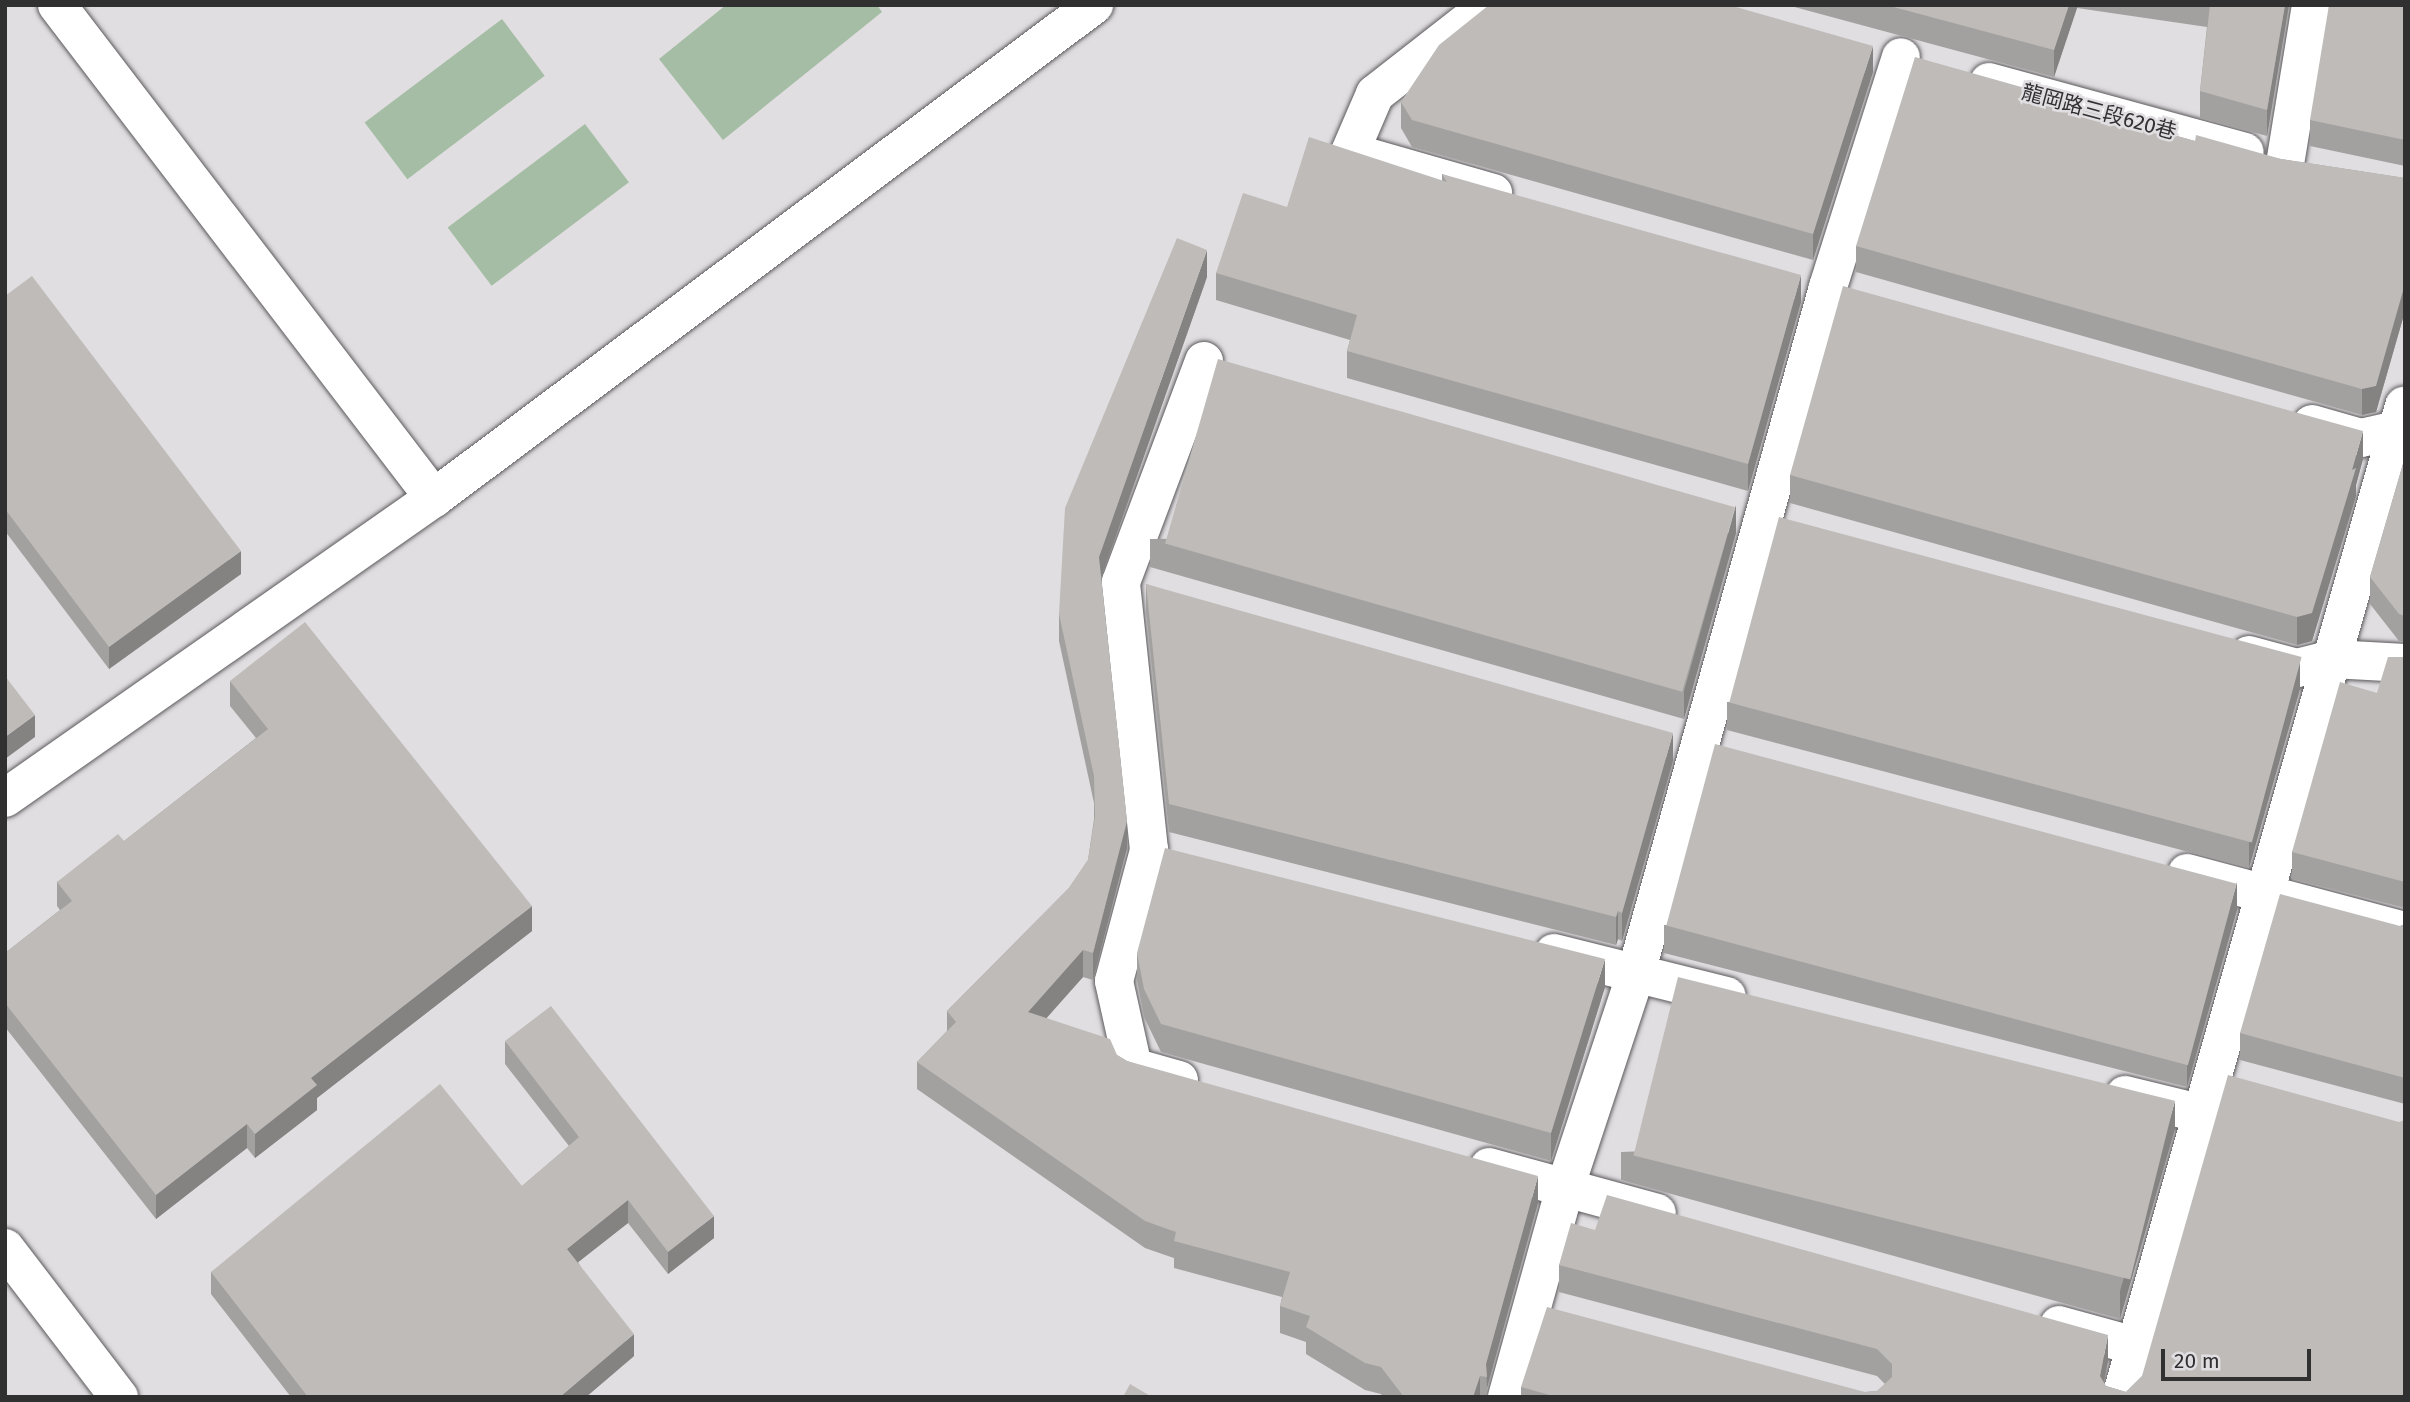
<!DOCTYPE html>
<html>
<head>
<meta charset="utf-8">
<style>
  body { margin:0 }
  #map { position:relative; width:2410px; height:1402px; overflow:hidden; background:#e1dee1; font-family:"Fira Sans","Noto Sans TC",sans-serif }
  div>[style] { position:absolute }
  .green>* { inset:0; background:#a4bda4; transform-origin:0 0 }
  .roads { filter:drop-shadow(0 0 2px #5b595b) drop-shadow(0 0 2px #5b595b) }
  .minor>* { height:38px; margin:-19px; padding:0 19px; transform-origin:19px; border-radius:19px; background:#fff }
  .wall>* { inset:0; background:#a3a19f }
  .shaded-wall>* { inset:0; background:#858382 }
  .building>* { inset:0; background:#bebbb9; transform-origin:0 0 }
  span { translate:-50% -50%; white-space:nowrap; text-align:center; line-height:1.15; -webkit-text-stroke:5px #e1dee1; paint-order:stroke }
  .street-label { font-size:21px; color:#313031 }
  .frame { position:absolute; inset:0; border:7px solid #313031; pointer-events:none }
  .scale { position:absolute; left:2161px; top:1349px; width:150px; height:32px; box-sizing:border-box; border:4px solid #313031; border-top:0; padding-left:9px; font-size:21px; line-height:24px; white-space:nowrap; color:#313031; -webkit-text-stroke:5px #e1dee1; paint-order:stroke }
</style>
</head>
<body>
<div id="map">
  <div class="green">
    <i style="clip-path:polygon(726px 5px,877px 5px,882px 12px,723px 140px,659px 59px)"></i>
    <i style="left:502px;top:19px;width:71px;height:172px;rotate:53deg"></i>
    <i style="left:585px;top:124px;width:73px;height:172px;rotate:53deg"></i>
  </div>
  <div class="roads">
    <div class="minor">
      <i style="left:57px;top:5px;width:621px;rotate:52.59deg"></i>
      <i style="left:1489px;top:5px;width:145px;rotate:142deg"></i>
      <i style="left:1375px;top:94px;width:63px;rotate:113.3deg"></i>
      <i style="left:1350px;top:152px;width:149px;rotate:16deg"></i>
      <i style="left:1989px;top:82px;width:265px;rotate:15.3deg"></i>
      <i style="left:2285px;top:164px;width:161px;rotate:-80.7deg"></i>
      <i style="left:2312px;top:424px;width:51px;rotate:15.9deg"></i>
      <i style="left:2361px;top:438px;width:45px;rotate:-12.8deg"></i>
      <i style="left:2249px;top:655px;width:50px;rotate:15.2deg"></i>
      <i style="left:2297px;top:668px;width:36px;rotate:-14deg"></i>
      <i style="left:2332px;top:659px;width:73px;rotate:3.1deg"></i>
      <i style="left:5px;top:798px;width:523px;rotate:-34.97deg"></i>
      <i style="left:434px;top:498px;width:824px;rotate:-36.76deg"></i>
      <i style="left:2187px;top:873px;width:226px;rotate:14.9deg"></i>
      <i style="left:1554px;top:953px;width:178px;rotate:14deg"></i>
      <i style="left:1179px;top:1080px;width:48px;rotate:-164.2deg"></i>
      <i style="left:1133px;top:1067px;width:88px;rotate:-102.5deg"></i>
      <i style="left:1114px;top:981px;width:136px;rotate:-75deg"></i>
      <i style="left:1149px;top:850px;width:269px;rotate:-96deg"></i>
      <i style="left:1121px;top:582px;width:236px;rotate:-69.4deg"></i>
      <i style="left:2125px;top:1095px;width:76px;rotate:13.7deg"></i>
      <i style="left:1489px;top:1167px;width:174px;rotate:15.3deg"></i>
      <i style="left:5px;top:1248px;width:188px;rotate:52.6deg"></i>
      <i style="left:2059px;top:1325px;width:79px;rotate:15.4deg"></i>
      <i style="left:1507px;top:1397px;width:217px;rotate:-74.5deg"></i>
      <i style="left:1565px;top:1188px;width:226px;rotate:-71.7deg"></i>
      <i style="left:1636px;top:973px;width:712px;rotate:-74.36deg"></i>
      <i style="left:1828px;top:287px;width:241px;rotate:-72.4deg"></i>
      <i style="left:2121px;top:1397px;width:1031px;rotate:-74.06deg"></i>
    </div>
  </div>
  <div class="wall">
    <i style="clip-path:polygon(1787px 5px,2289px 5px,2267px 136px,2200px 118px,2200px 91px,2207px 27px,2077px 8px,2054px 77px)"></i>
    <i style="clip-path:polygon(2405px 5px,2405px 166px,2310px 146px,2310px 120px)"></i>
    <i style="clip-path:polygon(1873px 72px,1813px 260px,1412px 147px,1401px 128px,1401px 102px)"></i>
    <i style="clip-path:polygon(2039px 98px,2195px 141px,2281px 159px,2405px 178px,2405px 321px,2403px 318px,2376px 412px,2362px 415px,1856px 272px,1856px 246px)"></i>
    <i style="clip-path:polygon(1442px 174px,1801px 302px,1748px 491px,1347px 378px,1347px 351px,1350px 340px,1216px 300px,1216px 273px,1287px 207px,1442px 181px)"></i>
    <i style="clip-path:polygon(1207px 277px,1101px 578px,1127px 848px,1093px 980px,1083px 977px,1046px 1018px,1117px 1055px,1127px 1061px,1538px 1203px,1487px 1388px,1487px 1397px,1383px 1397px,1381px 1394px,1365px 1390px,1306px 1354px,1306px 1342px,1280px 1333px,1280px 1306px,1282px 1297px,1174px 1268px,1174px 1258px,1145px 1248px,917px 1089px,917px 1062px,947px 1031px,947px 1011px,1069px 888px,1088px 860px,1094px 819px,1094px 803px,1059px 641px,1059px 614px)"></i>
    <i style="clip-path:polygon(5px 296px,241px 574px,109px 669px,5px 531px)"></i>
    <i style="clip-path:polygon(2405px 457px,2405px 642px,2399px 641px,2370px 604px,2370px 577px)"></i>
    <i style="clip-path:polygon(2363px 459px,2356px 485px,2356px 496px,2312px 641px,2297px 645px,1790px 503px,1790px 475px)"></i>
    <i style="clip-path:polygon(1736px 533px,1684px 719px,1150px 567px,1150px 539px)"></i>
    <i style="clip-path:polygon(1146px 584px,1673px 761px,1622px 941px,1618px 939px,1616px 945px,1169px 832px,1146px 612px)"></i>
    <i style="clip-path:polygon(2405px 657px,2405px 908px,2292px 879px,2292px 852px,2377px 693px)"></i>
    <i style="clip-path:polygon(230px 681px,532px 931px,317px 1098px,317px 1110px,255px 1158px,247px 1148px,156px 1219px,5px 1027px,5px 953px,60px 910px,57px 906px,57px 882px,124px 841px,256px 738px,230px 706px)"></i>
    <i style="clip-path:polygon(2300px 689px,2249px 868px,1727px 730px,1727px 702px)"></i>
    <i style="clip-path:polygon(2237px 910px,2187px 1087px,1664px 953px,1664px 925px)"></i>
    <i style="clip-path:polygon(2405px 924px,2405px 1104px,2240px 1060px,2240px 1033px,2400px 926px)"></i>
    <i style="clip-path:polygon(1137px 953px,1605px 987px,1551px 1161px,1161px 1052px,1144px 1017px,1137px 981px)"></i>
    <i style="clip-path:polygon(505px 1041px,714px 1238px,668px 1274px,628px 1223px,578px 1262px,634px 1356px,586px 1397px,291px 1397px,211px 1294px,211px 1272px,522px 1186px,569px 1146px,505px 1064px)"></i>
    <i style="clip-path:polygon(2399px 1122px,2405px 1397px,1521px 1397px,1521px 1387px,1865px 1392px,1877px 1391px,1885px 1384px,1877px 1376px,1559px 1292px,1559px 1265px,1595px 1230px,2108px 1361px,2104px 1383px,2106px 1386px,2126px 1392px)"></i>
    <i style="clip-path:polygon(2175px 1129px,2120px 1319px,1621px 1180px,1621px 1152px)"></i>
  </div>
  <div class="shaded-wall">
    <i style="clip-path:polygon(2069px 5px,2077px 5px,2077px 8px,2054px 77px,2054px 50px)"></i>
    <i style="clip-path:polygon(2285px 5px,2289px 5px,2267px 136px,2267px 110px)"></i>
    <i style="clip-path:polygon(1873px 46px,1873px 72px,1813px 260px,1813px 234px)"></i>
    <i style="clip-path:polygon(1207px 250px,1207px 277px,1099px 584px,1099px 557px)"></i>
    <i style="clip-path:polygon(1801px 275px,1801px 302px,1748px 491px,1748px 464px)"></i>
    <i style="clip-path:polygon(2403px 291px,2403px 318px,2376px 412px,2362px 415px,2362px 389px)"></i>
    <i style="clip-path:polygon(2363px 431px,2363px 459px,2356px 485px,2356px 496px,2312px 641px,2297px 645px,2297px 617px,2352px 470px)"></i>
    <i style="clip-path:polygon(1736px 505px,1736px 533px,1684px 719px,1684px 691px)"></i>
    <i style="clip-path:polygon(241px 551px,241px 574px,109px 669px,109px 647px)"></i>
    <i style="clip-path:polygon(2300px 661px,2300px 689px,2249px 868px,2249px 840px)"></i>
    <i style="clip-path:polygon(35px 715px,35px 737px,5px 759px,5px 737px)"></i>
    <i style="clip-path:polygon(1673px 733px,1673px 761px,1622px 941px,1622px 913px)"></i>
    <i style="clip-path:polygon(1127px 821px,1127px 848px,1093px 980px,1093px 953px)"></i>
    <i style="clip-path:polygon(2237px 882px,2237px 910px,2187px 1087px,2187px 1059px)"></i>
    <i style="clip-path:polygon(532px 906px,532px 931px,317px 1098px,317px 1110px,255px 1158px,255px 1134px,311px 1078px)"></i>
    <i style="clip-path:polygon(1618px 911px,1618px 939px,1616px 945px,1616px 917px)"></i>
    <i style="clip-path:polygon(1083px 950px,1083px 977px,1028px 1039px,1028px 1012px)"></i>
    <i style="clip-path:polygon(1605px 959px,1605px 987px,1551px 1161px,1551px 1133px)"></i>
    <i style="clip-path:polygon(2175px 1101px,2175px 1129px,2120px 1319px,2120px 1291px)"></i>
    <i style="clip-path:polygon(247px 1124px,247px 1148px,156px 1219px,156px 1195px)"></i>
    <i style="clip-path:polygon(1538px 1176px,1538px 1203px,1487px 1388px,1486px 1364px)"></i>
    <i style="clip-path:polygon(628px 1200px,628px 1223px,567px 1271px,567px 1249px)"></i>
    <i style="clip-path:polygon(714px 1216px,714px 1238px,668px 1274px,668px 1252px)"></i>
    <i style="clip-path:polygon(634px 1334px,634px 1356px,586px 1397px,560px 1397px)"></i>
    <i style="clip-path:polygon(2108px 1335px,2108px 1361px,2101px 1397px,2100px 1376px)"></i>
    <i style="clip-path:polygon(1480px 1376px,1480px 1397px,1473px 1397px)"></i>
  </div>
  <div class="building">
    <i style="clip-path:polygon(1489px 5px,1729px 5px,1873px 46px,1813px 234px,1412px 120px,1401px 102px,1439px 45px)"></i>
    <i style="clip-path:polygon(1886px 5px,2069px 5px,2054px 50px)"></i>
    <i style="clip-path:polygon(2210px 5px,2285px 5px,2267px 110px,2200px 91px)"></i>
    <i style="clip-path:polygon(2329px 5px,2405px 5px,2405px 140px,2310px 120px)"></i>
    <i style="clip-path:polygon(1915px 57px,2039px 92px,2038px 97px,2195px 141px,2196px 135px,2281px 159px,2405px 178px,2405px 295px,2403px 291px,2376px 386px,2362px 389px,1856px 246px)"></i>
    <i style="clip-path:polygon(1309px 137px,1447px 182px,1442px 174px,1801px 275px,1748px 464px,1347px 351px,1357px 315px,1216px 273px,1243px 193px,1287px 207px)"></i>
    <i style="clip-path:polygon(1177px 238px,1207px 250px,1099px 557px,1127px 821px,1093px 953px,1083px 950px,1028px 1012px,1110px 1039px,1117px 1055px,1127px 1061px,1538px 1176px,1486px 1364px,1487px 1377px,1480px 1376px,1473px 1397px,1404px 1397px,1381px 1367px,1365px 1363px,1306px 1327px,1310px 1316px,1280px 1306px,1290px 1272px,1174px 1241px,1176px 1232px,1145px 1221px,917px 1062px,956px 1022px,947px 1011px,1069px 888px,1088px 860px,1095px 816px,1094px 776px,1059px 614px,1065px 508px)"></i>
    <i style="clip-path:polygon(32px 276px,241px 551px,109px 647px,5px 509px,5px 296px)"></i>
    <i style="clip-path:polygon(1843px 286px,2363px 431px,2352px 470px,2356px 468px,2312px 613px,2297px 617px,1790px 475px)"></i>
    <i style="left:1218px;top:359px;width:538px;height:192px;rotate:16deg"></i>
    <i style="clip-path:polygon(2405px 457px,2405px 616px,2399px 614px,2370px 577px)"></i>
    <i style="left:1779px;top:517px;width:541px;height:192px;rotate:15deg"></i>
    <i style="clip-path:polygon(1146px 584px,1673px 733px,1622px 913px,1618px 911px,1616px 917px,1169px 804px)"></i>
    <i style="clip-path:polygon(305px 622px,532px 906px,311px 1078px,317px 1085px,255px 1134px,247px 1124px,156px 1195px,5px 1003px,5px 953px,72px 901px,57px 882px,118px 834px,124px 841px,268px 729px,230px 681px)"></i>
    <i style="clip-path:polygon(2388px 657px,2405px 657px,2405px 882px,2292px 852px,2340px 682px,2377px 693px)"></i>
    <i style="clip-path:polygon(5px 676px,35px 715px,5px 737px)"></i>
    <i style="left:1715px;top:744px;width:540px;height:188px;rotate:15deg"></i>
    <i style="clip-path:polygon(1165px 848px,1605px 959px,1551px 1133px,1161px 1024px,1144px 989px,1137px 953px)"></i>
    <i style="clip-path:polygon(2280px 894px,2400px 926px,2405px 924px,2405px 1078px,2240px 1033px)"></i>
    <i style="left:1678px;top:977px;width:512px;height:184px;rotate:14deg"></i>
    <i style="clip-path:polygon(551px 1006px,714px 1216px,668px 1252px,628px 1200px,567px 1249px,634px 1334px,560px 1397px,308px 1397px,211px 1272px,440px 1084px,522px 1186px,579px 1137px,505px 1041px)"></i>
    <i style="clip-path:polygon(2228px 1075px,2399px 1122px,2405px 1120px,2405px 1397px,1553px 1397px,1553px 1396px,1521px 1387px,1547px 1307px,1865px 1392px,1877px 1391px,1892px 1377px,1892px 1364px,1877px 1349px,1559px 1265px,1571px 1223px,1595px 1230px,1607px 1195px,2108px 1335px,2100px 1376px,2106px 1386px,2126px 1392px,2142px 1376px)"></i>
    <i style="clip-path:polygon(1130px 1384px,1152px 1397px,1123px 1397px)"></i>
  </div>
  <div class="street-label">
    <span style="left:2099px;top:112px;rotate:15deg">龍岡路三段620巷</span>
  </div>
  <div class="frame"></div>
  <div class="scale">20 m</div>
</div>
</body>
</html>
